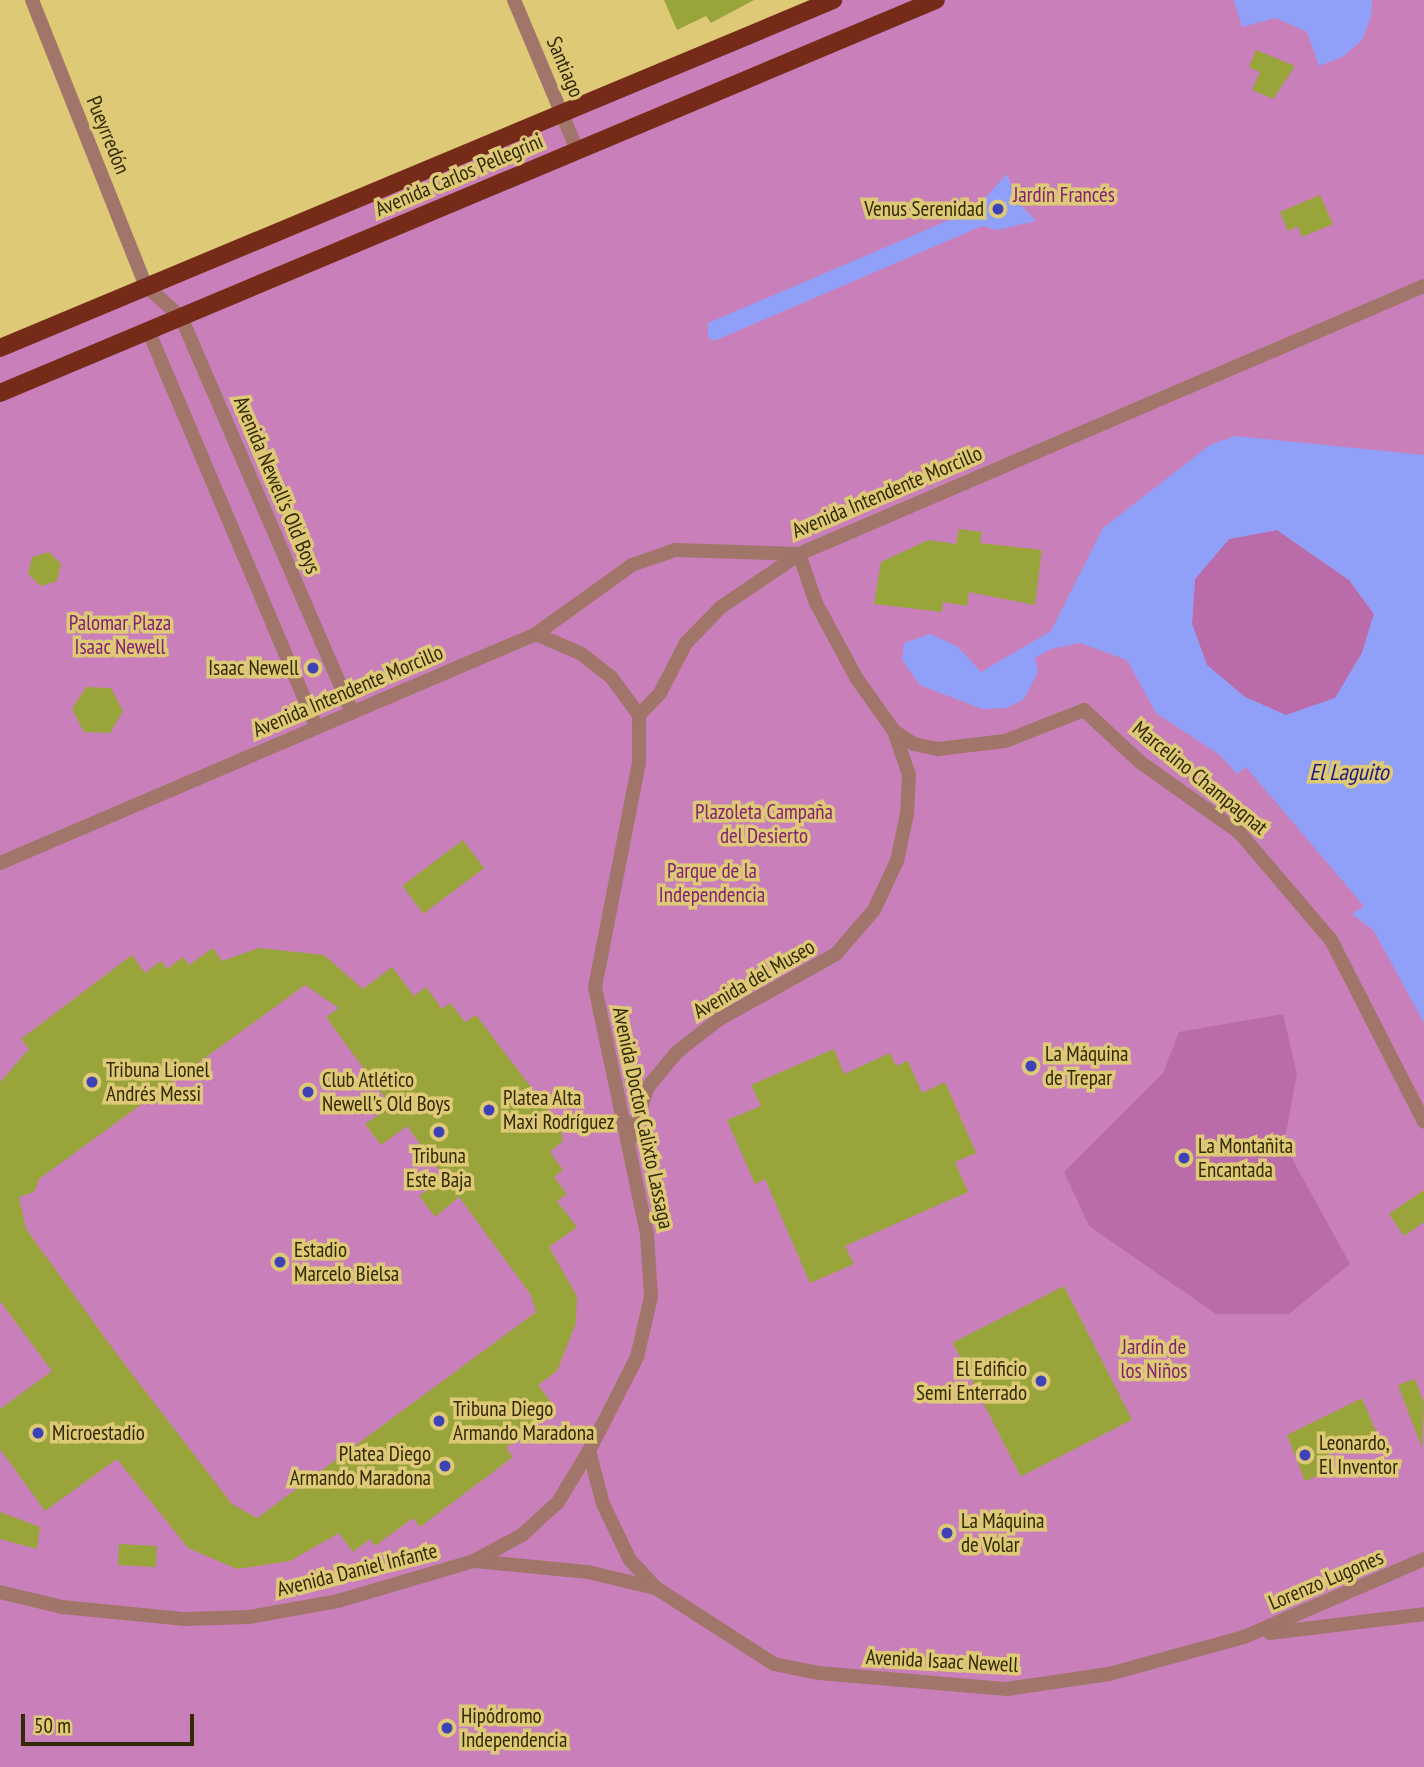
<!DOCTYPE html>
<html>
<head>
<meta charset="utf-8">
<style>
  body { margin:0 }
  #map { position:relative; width:1424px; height:1767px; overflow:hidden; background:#dec977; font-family:"PT Sans Narrow",sans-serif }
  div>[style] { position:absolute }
  .green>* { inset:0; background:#c980ba }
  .forest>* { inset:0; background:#ba6baa }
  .water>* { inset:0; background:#90a0f8 }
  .building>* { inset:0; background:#99a43b; transform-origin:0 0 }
  .street>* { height:14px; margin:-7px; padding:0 7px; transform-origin:7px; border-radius:7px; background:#a17569 }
  .primary>* { height:18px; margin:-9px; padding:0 9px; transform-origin:9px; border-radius:9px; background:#762b18 }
  .dots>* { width:19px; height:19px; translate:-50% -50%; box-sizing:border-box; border:4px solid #dec977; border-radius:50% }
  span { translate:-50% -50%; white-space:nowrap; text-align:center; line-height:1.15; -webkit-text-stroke:7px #dec977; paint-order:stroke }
  .street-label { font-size:21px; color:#322905 }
  .park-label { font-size:21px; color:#822173 }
  .poi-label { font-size:21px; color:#322905 }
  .right { translate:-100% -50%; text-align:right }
  .left { translate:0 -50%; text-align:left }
  .water-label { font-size:23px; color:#20177d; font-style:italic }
  .scale { position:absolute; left:21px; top:1714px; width:173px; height:32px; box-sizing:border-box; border:4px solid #322905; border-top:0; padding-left:9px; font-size:21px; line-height:24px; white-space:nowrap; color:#322905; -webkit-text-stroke:5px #dec977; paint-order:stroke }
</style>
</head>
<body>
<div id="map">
  <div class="green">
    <i style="clip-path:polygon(833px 0,1424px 0,1424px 1767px,0 1767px,0 348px)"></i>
  </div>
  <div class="forest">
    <i style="clip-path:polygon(1277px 530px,1349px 580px,1374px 614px,1362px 653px,1335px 698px,1286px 715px,1245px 697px,1207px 665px,1192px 624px,1195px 579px,1229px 539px)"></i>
    <i style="clip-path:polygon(1283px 1014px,1297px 1074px,1284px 1144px,1350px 1264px,1289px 1314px,1216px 1314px,1089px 1226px,1064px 1172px,1163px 1073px,1179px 1032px)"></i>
  </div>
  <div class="water">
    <i style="clip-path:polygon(1234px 0,1372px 0,1371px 17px,1362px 40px,1344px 56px,1319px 66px,1307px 32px,1276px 18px,1242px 27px)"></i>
    <i style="clip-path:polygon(1007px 174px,1018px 202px,1036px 221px,997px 230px,982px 226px,714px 341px,708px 337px,708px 323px,975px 209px)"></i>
    <i style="clip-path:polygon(evenodd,1235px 436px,1424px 455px,1424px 1023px,1374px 931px,1352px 914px,1364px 906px,1246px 767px,1237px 774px,1220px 755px,1156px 713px,1127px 660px,1080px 643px,1051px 649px,1035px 658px,1038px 672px,1024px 699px,1007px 708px,982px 709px,920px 685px,902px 660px,904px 643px,930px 634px,957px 646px,981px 672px,1051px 631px,1103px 528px,1210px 445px,1235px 436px,1277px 530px,1349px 580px,1374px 614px,1362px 653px,1335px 698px,1286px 715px,1245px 697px,1207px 665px,1192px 624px,1195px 579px,1229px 539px,1277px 530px)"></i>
  </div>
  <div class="building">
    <i style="clip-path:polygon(664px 0,754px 0,711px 23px,706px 16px,677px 30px)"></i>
    <i style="clip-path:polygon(1256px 50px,1295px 66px,1273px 99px,1252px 90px,1260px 72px,1249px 67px)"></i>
    <i style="clip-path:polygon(1320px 195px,1333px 224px,1302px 237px,1298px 226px,1288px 231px,1280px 212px)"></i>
    <i style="clip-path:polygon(959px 529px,982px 532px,980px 543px,1042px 550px,1035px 605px,969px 592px,967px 606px,943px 602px,942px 612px,874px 604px,881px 562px,928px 540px,956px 544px)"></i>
    <i style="clip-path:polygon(49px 552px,61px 564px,57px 581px,41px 586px,28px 574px,32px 557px)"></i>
    <i style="clip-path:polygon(86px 687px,111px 688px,123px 711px,110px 733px,84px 732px,72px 709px)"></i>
    <i style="left:463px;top:840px;width:35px;height:76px;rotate:53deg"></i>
    <i style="clip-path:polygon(evenodd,213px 948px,222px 961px,259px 948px,324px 955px,363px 989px,392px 967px,414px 996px,426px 987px,442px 1009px,450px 1003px,465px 1022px,476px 1015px,560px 1125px,563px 1141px,550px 1152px,563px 1170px,554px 1177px,567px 1194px,557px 1201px,577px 1227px,549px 1247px,577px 1296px,576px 1323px,557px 1371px,538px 1385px,551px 1402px,536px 1414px,542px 1421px,506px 1448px,513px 1457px,420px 1527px,413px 1518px,375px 1546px,370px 1539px,353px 1552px,339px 1533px,290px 1561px,237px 1569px,188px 1548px,117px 1459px,45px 1511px,0 1449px,0 1409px,52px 1371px,0 1301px,0 1082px,29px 1049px,21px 1039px,132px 955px,145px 973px,161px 961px,167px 969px,183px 957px,189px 965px,213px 948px,305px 985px,339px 1008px,326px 1017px,391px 1106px,365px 1124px,381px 1145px,407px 1126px,445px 1178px,419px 1196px,435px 1217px,459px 1197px,531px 1295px,536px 1312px,257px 1518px,232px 1504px,119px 1357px,26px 1229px,19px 1197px,34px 1192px,39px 1179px,305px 985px)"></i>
    <i style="clip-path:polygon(834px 1049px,844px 1074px,890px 1053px,896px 1066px,908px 1061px,922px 1093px,945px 1082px,976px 1153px,955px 1162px,968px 1192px,845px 1246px,854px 1264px,810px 1283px,765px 1179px,755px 1184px,727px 1120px,761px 1106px,751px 1085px)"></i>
    <i style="clip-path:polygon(1424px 1190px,1424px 1222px,1404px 1236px,1389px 1214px)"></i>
    <i style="left:1064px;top:1286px;width:150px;height:125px;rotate:63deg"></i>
    <i style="clip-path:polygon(1415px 1379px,1424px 1403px,1422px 1448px,1398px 1385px)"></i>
    <i style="clip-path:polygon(1362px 1398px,1381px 1443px,1354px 1455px,1350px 1446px,1316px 1460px,1322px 1474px,1305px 1481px,1287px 1435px)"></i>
    <i style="clip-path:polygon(0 1512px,40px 1527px,37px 1549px,0 1539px)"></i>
    <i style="left:119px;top:1544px;width:38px;height:21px;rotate:3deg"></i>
  </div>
  <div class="street">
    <i style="left:32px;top:0;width:308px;rotate:68.3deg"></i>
    <i style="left:146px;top:286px;width:47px;rotate:41.5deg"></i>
    <i style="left:181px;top:317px;width:431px;rotate:66.6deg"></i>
    <i style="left:514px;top:0;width:163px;rotate:67.2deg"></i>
    <i style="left:148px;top:330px;width:432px;rotate:67deg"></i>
    <i style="left:799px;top:554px;width:52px;rotate:70.9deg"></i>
    <i style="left:816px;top:603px;width:86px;rotate:61.7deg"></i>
    <i style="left:857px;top:679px;width:64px;rotate:54.6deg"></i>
    <i style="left:894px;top:731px;width:24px;rotate:33deg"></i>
    <i style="left:914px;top:744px;width:25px;rotate:12deg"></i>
    <i style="left:938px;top:749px;width:67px;rotate:-6.8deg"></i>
    <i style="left:1005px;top:741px;width:85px;rotate:-21.4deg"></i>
    <i style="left:1084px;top:710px;width:76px;rotate:42.9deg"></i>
    <i style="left:1140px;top:762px;width:121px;rotate:35.3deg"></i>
    <i style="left:1239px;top:832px;width:142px;rotate:49.6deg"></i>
    <i style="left:1331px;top:940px;width:204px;rotate:62.9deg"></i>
    <i style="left:639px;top:715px;width:30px;rotate:-46deg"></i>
    <i style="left:660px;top:693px;width:56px;rotate:-62.5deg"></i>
    <i style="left:686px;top:643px;width:50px;rotate:-45.8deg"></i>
    <i style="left:721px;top:607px;width:93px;rotate:-34deg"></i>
    <i style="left:0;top:863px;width:583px;rotate:-23.13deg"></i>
    <i style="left:536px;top:634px;width:118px;rotate:-35.7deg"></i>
    <i style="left:632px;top:565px;width:46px;rotate:-19.2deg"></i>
    <i style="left:675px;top:550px;width:124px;rotate:1.8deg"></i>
    <i style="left:799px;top:554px;width:680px;rotate:-23.21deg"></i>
    <i style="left:630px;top:1139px;width:55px;rotate:-70.9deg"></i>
    <i style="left:648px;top:1087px;width:45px;rotate:-50.4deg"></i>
    <i style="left:677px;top:1052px;width:52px;rotate:-38deg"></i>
    <i style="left:718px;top:1020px;width:135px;rotate:-29.2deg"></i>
    <i style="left:836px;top:954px;width:58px;rotate:-49.2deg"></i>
    <i style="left:874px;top:910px;width:54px;rotate:-64.9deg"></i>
    <i style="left:897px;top:861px;width:48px;rotate:-78deg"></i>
    <i style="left:907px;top:814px;width:39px;rotate:-87deg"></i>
    <i style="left:909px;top:775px;width:46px;rotate:-108.8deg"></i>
    <i style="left:589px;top:1451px;width:55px;rotate:75.2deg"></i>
    <i style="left:603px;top:1504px;width:62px;rotate:64.3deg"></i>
    <i style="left:630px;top:1560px;width:38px;rotate:47deg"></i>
    <i style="left:656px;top:1588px;width:140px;rotate:32.8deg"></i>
    <i style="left:774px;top:1664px;width:46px;rotate:11.3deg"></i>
    <i style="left:819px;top:1673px;width:189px;rotate:4.9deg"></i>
    <i style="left:1007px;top:1689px;width:103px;rotate:-8.4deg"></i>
    <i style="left:1109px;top:1674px;width:140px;rotate:-15.3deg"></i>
    <i style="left:1244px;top:1637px;width:196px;rotate:-23.4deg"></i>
    <i style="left:475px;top:1561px;width:114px;rotate:5.6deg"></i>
    <i style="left:588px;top:1572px;width:69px;rotate:13.4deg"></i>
    <i style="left:0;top:1592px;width:64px;rotate:13.6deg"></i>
    <i style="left:62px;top:1607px;width:124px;rotate:5.6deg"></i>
    <i style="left:185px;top:1619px;width:64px;rotate:-1.8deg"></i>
    <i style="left:249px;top:1617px;width:90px;rotate:-10.2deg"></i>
    <i style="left:338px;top:1601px;width:142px;rotate:-16.4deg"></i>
    <i style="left:474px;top:1561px;width:55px;rotate:-28.4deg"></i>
    <i style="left:522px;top:1535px;width:49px;rotate:-42.5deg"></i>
    <i style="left:558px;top:1502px;width:60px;rotate:-58.7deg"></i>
    <i style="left:589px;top:1451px;width:106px;rotate:-62.9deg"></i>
    <i style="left:637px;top:1357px;width:62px;rotate:-76.9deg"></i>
    <i style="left:651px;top:1297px;width:63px;rotate:-93.6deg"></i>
    <i style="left:647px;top:1234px;width:252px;rotate:-101.9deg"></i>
    <i style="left:595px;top:987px;width:228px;rotate:-78.9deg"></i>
    <i style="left:639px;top:763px;width:48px;rotate:-90deg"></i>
    <i style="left:639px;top:715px;width:47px;rotate:-126.4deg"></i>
    <i style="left:611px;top:677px;width:37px;rotate:-142deg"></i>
    <i style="left:582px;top:654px;width:50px;rotate:-156.5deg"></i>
    <i style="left:1270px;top:1633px;width:155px;rotate:-7deg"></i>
  </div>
  <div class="primary">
    <i style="left:0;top:348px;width:903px;rotate:-22.67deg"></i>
    <i style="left:0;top:393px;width:1015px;rotate:-22.78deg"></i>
  </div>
  <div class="dots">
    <i style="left:998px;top:209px;background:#3e42b7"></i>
    <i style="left:313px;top:668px;background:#3e42b7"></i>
    <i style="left:1031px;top:1066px;background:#3e42b7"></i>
    <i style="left:92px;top:1082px;background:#3e42b7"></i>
    <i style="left:308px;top:1092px;background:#3e42b7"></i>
    <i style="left:489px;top:1110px;background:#3e42b7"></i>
    <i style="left:439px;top:1132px;background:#3e42b7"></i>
    <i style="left:1184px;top:1158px;background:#3e42b7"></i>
    <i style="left:280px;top:1262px;background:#3e42b7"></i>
    <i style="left:1041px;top:1381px;background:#3e42b7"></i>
    <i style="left:439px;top:1421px;background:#3e42b7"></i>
    <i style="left:38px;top:1433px;background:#3e42b7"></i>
    <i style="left:1305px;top:1455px;background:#3e42b7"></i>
    <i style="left:445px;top:1466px;background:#3e42b7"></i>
    <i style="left:947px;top:1533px;background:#3e42b7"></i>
    <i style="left:447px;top:1728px;background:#3e42b7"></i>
  </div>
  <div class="street-label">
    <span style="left:565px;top:67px;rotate:67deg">Santiago</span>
    <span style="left:108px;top:135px;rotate:68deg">Pueyrredón</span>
    <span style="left:459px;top:175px;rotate:-23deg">Avenida Carlos Pellegrini</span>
    <span style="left:277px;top:485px;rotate:67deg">Avenida Newell's Old Boys</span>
    <span style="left:887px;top:492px;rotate:-23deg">Avenida Intendente Morcillo</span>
    <span style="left:348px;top:691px;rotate:-23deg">Avenida Intendente Morcillo</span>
    <span style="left:1200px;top:778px;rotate:39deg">Marcelino Champagnat</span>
    <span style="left:754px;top:979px;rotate:-30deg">Avenida del Museo</span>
    <span style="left:643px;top:1118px;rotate:78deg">Avenida Doctor Calixto Lassaga</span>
    <span style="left:357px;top:1570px;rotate:-14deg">Avenida Daniel Infante</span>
    <span style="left:1326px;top:1580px;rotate:-23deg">Lorenzo Lugones</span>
    <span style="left:942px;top:1661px;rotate:3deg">Avenida Isaac Newell</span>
  </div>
  <div class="park-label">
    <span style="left:1064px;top:195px">Jardín Francés</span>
    <span style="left:120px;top:635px">Palomar Plaza<br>Isaac Newell</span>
    <span style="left:764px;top:824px">Plazoleta Campaña<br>del Desierto</span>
    <span style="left:712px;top:883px">Parque de la<br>Independencia</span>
    <span style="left:1154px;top:1359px">Jardín de<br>los Niños</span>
  </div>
  <div class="poi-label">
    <span class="right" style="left:984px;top:209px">Venus Serenidad</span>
    <span class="right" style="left:299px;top:668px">Isaac Newell</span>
    <span class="left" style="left:1045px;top:1066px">La Máquina<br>de Trepar</span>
    <span class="left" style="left:106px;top:1082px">Tribuna Lionel<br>Andrés Messi</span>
    <span class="left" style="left:322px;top:1092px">Club Atlético<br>Newell's Old Boys</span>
    <span class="left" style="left:503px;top:1110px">Platea Alta<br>Maxi Rodríguez</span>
    <span class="left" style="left:1198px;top:1158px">La Montañita<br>Encantada</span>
    <span style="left:439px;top:1168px">Tribuna<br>Este Baja</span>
    <span class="left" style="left:294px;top:1262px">Estadio<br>Marcelo Bielsa</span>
    <span class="right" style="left:1027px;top:1381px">El Edificio<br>Semi Enterrado</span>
    <span class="left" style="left:453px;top:1421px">Tribuna Diego<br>Armando Maradona</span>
    <span class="left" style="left:52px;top:1433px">Microestadio</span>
    <span class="left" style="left:1319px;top:1455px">Leonardo,<br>El Inventor</span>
    <span class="right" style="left:431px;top:1466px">Platea Diego<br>Armando Maradona</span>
    <span class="left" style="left:961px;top:1533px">La Máquina<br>de Volar</span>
    <span class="left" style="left:461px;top:1728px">Hipódromo<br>Independencia</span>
  </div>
  <div class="water-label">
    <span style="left:1349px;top:772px">El Laguito</span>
  </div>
  <div class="scale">50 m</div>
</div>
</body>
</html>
